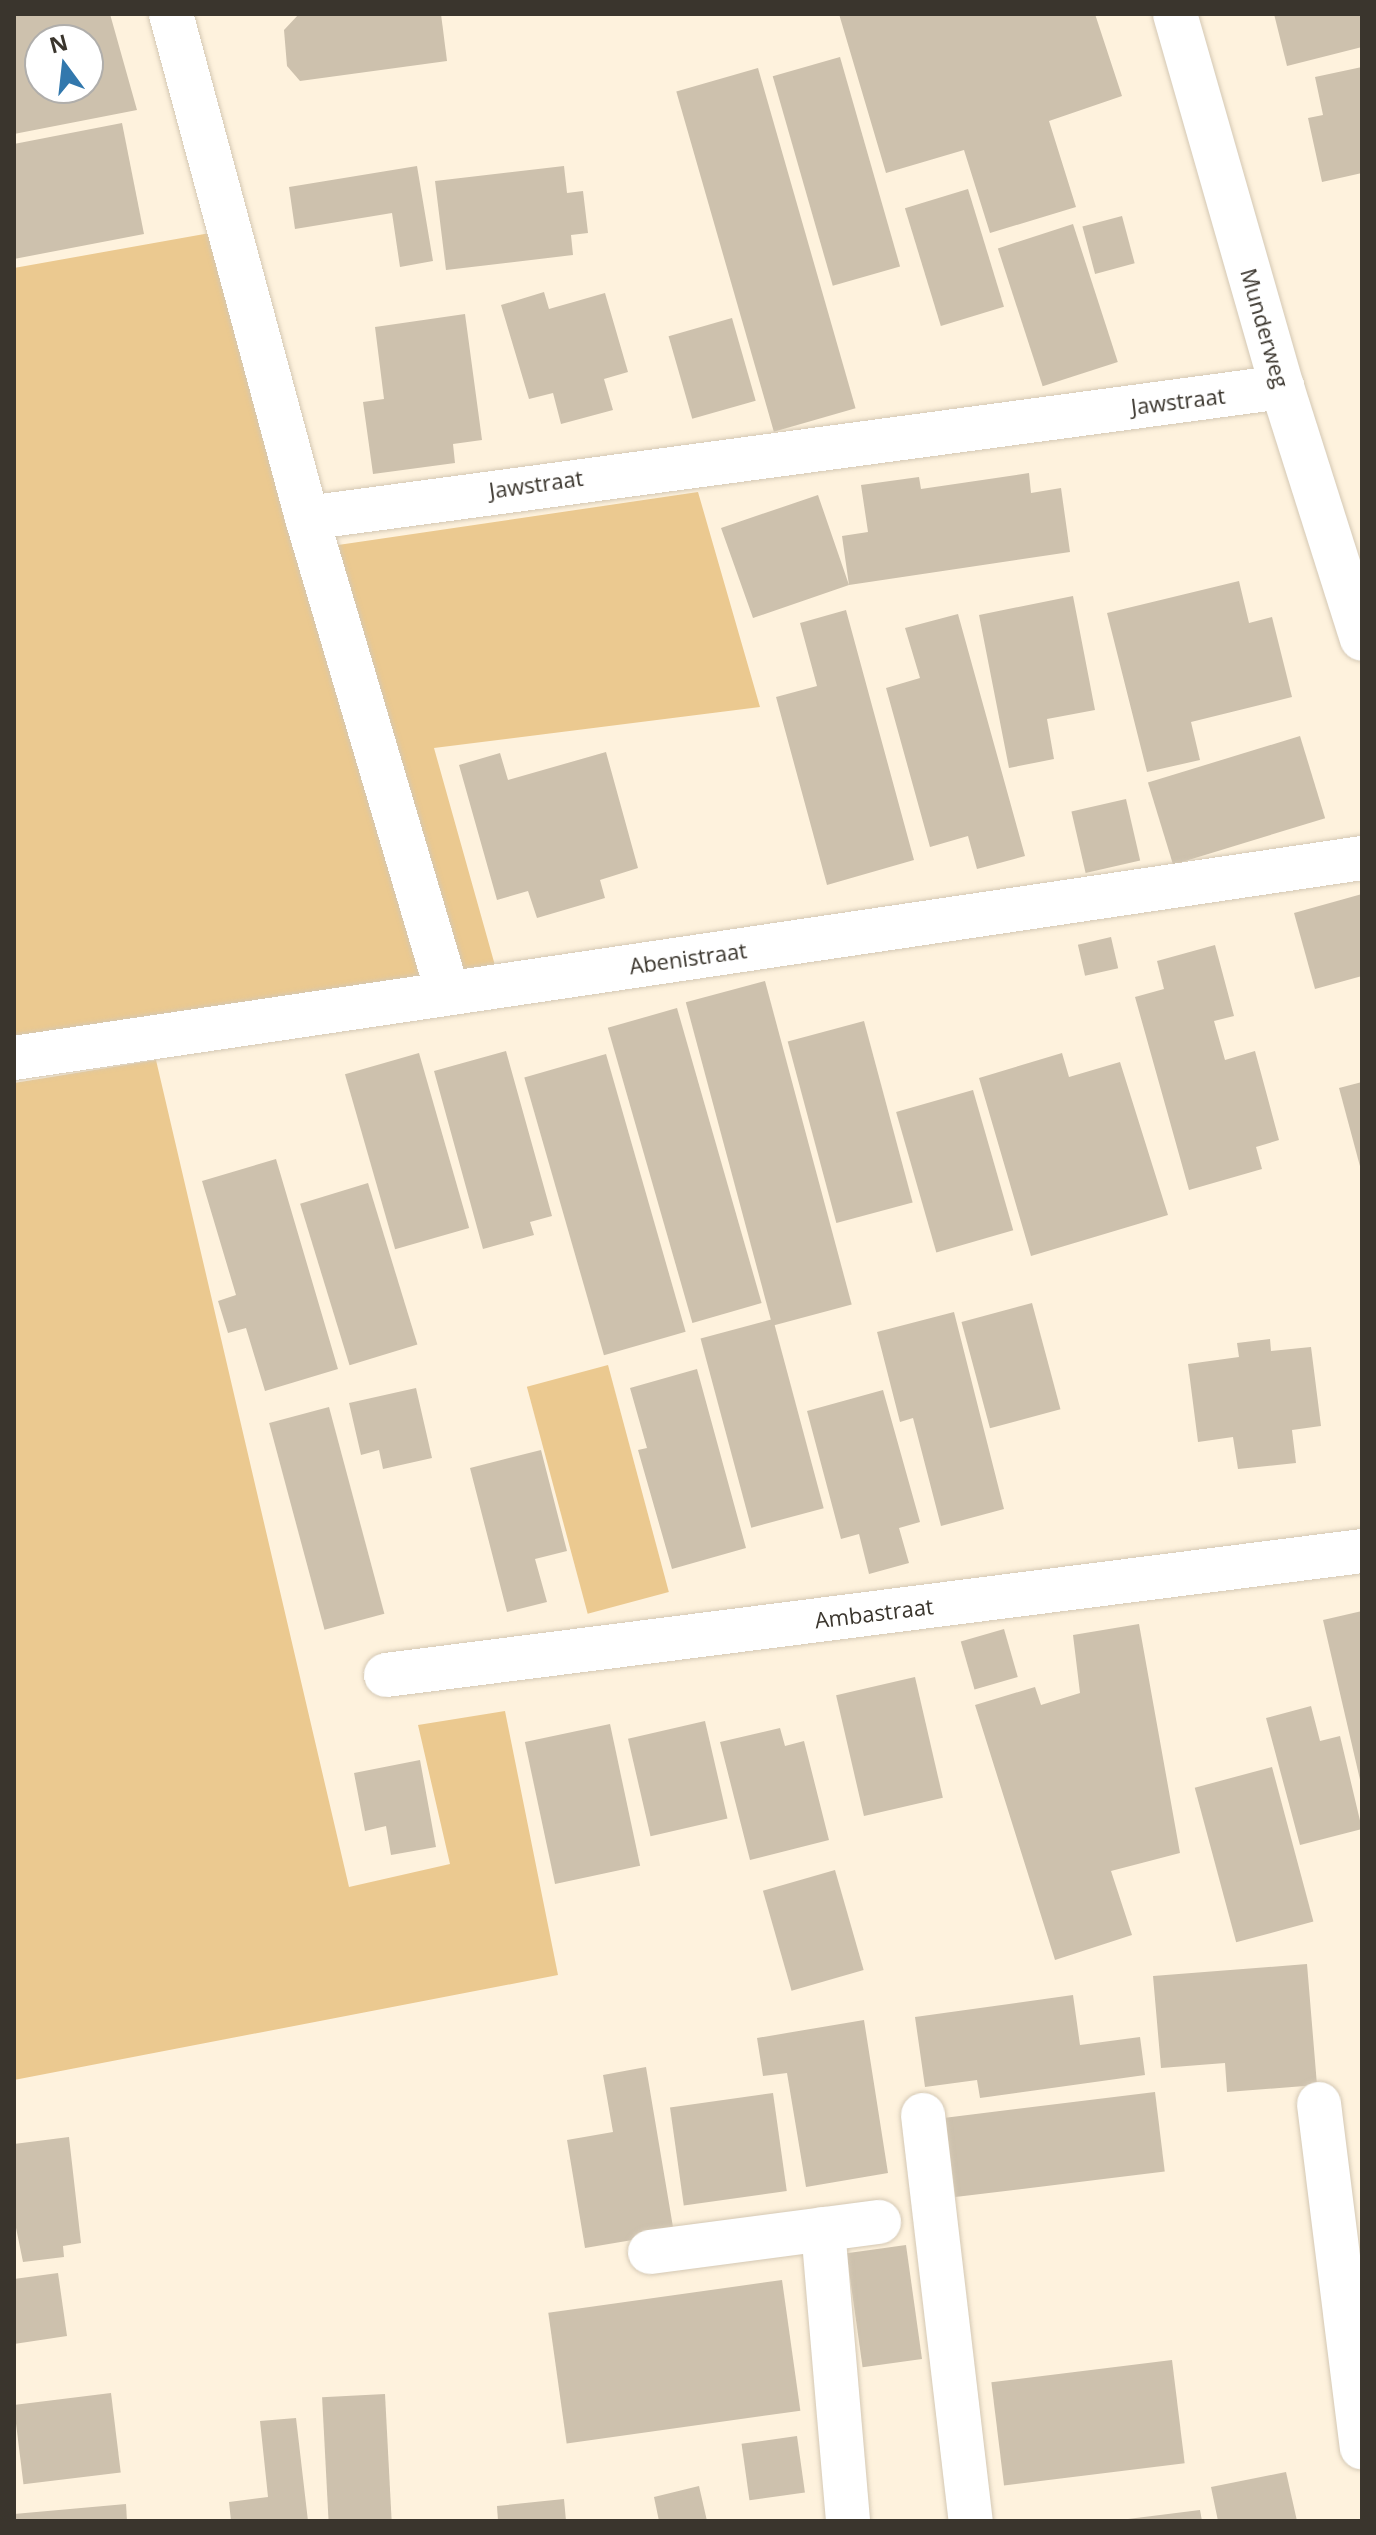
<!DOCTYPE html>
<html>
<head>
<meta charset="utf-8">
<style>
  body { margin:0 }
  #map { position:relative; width:1376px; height:2535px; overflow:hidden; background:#fef2dd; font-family:"Open Sans",sans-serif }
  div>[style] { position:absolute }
  .green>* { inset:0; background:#ebc990; transform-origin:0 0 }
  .building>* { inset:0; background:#cdc1ad; transform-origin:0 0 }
  .roads { filter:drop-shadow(0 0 2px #d4c8b4) drop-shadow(0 0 2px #d4c8b4) }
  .minor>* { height:44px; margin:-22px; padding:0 22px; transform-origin:22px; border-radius:22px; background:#fff }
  span { translate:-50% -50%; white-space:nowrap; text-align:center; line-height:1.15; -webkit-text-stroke:7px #fff; paint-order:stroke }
  .street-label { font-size:22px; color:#3a352d }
  .frame { position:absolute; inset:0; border:16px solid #3a352d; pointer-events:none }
  .north { position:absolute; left:24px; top:24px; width:80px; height:80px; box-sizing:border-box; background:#fff; border:2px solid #b0aeab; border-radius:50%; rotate:345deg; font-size:22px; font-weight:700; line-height:32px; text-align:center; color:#3a352d }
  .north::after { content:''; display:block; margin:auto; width:28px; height:36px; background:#3278ad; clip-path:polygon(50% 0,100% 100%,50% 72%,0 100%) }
</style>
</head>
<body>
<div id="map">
  <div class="green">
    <i style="clip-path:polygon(210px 233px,304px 550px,698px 492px,760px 707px,434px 748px,496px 969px,14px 1041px,14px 268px)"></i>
    <i style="clip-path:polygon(156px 1060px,349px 1887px,450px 1864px,418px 1725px,505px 1711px,558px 1975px,14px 2080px,14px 1083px)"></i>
    <i style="left:608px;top:1365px;width:235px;height:84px;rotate:75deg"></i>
  </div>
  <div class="building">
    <i style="clip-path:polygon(evenodd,14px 14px,110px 14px,137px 110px,14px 134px,14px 14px,40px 40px,88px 40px,88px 88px,40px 88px,40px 40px)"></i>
    <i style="clip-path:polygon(299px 14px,441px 14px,447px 61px,300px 81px,287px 66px,284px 30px)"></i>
    <i style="clip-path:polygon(839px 14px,1095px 14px,1122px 96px,1049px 121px,1076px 207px,990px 233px,964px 150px,886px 173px)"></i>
    <i style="clip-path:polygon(1274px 14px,1362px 14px,1362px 47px,1287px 66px)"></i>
    <i style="left:840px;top:57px;width:218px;height:70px;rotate:74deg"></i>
    <i style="clip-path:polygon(1362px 67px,1362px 173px,1322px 182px,1308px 118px,1323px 115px,1315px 77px)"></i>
    <i style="left:758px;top:68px;width:354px;height:85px;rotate:74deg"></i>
    <i style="clip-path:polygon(122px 123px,144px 234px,14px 259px,14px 144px)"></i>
    <i style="clip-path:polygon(417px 166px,433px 261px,400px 267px,392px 213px,295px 229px,289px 187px)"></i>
    <i style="clip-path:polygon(564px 166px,567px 193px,583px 191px,588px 233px,571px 235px,573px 255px,446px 270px,435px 181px)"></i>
    <i style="left:968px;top:189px;width:123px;height:66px;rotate:73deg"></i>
    <i style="left:1122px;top:216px;width:49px;height:41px;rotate:75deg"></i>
    <i style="left:1073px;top:224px;width:145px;height:79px;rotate:72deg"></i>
    <i style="clip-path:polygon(544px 292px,549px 309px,605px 293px,628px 372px,604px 379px,613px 410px,561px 424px,553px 393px,529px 399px,501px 305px)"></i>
    <i style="clip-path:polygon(465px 314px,482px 440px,453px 444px,455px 463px,373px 474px,363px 402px,384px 399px,375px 327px)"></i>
    <i style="left:732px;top:318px;width:86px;height:66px;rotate:74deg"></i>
    <i style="clip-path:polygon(1029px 473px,1031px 493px,1061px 488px,1070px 552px,849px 585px,753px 618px,721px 528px,818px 495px,849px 585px,842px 536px,868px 532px,861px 485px,919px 477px,921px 489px)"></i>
    <i style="clip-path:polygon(1239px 581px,1249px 623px,1272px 617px,1292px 697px,1191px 722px,1200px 760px,1147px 772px,1107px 613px)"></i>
    <i style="clip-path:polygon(1073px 596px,1095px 710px,1047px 719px,1054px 759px,1009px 768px,979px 615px)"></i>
    <i style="clip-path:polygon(846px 610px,914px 860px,827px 885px,776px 697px,817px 686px,800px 623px)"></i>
    <i style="clip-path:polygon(958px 614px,1025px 856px,977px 869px,968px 836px,930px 847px,886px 688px,920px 678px,905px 628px)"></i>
    <i style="left:1300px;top:736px;width:86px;height:159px;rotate:73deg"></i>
    <i style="clip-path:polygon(606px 752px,638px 868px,600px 880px,605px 898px,537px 918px,528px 891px,497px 900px,459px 765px,500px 753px,508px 780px)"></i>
    <i style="left:1126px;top:799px;width:63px;height:56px;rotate:77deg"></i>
    <i style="clip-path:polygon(1362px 894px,1362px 976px,1315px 989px,1294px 913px)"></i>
    <i style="left:1111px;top:937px;width:32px;height:34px;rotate:77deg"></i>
    <i style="clip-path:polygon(1215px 945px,1234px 1016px,1214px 1021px,1225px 1060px,1255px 1051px,1279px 1140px,1256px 1147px,1262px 1169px,1189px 1190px,1135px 997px,1164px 989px,1157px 961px)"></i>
    <i style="left:765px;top:981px;width:335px;height:82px;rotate:75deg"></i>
    <i style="left:677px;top:1008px;width:307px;height:72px;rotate:74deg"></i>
    <i style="left:864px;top:1021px;width:188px;height:79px;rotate:75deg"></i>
    <i style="clip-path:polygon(506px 1051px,552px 1216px,530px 1222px,534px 1235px,483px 1249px,434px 1071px)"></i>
    <i style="left:419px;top:1053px;width:182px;height:77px;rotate:74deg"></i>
    <i style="clip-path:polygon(1062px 1053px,1069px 1077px,1120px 1062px,1168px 1215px,1031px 1256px,979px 1078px)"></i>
    <i style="left:606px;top:1054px;width:289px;height:85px;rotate:74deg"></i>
    <i style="clip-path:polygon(1362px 1082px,1362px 1169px,1361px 1170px,1339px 1088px)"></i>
    <i style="left:973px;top:1090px;width:146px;height:80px;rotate:74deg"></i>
    <i style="clip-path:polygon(276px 1159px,338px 1369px,265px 1391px,246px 1328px,228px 1333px,218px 1301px,236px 1295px,202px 1181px)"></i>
    <i style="left:368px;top:1183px;width:169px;height:71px;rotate:73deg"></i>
    <i style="left:1032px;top:1303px;width:110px;height:73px;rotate:75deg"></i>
    <i style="clip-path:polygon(954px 1312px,1004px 1509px,941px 1526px,913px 1418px,900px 1422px,877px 1332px)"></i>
    <i style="left:773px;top:1319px;width:196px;height:75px;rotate:75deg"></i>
    <i style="clip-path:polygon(1270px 1339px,1271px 1351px,1311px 1347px,1321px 1426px,1292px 1430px,1296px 1463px,1238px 1469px,1233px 1437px,1198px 1442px,1188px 1364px,1239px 1357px,1237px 1343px)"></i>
    <i style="clip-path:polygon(697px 1369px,746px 1548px,672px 1569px,638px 1450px,647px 1448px,630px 1388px)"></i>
    <i style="clip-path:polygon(416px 1388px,432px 1458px,383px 1469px,379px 1450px,361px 1455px,349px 1403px)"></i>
    <i style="clip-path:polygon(883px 1390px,920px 1522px,899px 1528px,909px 1563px,869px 1574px,859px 1534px,841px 1539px,807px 1411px)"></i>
    <i style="left:329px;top:1407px;width:214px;height:62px;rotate:75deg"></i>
    <i style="clip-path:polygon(541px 1450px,567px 1551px,535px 1559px,547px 1602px,507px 1612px,470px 1468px)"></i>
    <i style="clip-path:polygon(1362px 1611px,1362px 1784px,1361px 1784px,1323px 1620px)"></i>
    <i style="clip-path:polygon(1139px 1624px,1180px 1853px,1111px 1871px,1132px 1935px,1055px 1960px,975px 1705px,1035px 1687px,1041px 1705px,1080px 1693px,1073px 1635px)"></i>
    <i style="left:1004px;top:1629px;width:50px;height:45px;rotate:74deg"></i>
    <i style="left:915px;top:1677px;width:124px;height:81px;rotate:77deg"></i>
    <i style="clip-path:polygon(1311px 1706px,1320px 1741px,1340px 1736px,1362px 1829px,1300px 1845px,1266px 1718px)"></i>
    <i style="left:705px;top:1721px;width:100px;height:79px;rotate:77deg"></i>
    <i style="left:610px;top:1724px;width:145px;height:87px;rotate:78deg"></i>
    <i style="clip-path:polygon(780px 1728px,785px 1746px,804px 1741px,829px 1840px,750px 1860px,720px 1742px)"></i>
    <i style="clip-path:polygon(420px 1760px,436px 1847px,391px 1855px,386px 1826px,365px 1831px,354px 1773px)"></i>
    <i style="left:1272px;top:1767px;width:160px;height:80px;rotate:75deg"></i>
    <i style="left:835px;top:1870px;width:104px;height:75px;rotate:74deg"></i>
    <i style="clip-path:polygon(1307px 1964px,1317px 2085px,1227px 2092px,1225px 2063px,1161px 2068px,1153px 1976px)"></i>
    <i style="clip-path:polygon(1073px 1995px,1080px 2045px,1140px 2037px,1145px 2075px,980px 2098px,977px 2080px,925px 2087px,915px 2017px)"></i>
    <i style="clip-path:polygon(864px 2020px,888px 2173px,806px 2187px,787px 2073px,763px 2076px,757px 2038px)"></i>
    <i style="clip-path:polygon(646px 2067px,674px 2233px,585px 2248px,567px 2140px,613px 2132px,603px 2075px)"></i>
    <i style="left:1155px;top:2092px;width:80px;height:211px;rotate:83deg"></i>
    <i style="left:773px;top:2093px;width:99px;height:104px;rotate:82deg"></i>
    <i style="clip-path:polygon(69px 2137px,81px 2243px,63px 2246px,64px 2257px,23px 2262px,14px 2218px,14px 2144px)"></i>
    <i style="left:906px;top:2245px;width:115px;height:60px;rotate:82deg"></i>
    <i style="clip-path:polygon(58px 2273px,67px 2336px,14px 2344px,14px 2279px)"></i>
    <i style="left:782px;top:2280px;width:132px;height:236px;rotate:82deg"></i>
    <i style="left:1172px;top:2360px;width:104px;height:182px;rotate:83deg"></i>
    <i style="left:111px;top:2393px;width:80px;height:98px;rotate:83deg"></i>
    <i style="left:385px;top:2394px;width:127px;height:63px;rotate:87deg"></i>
    <i style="clip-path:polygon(296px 2418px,308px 2521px,231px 2521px,229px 2502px,268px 2497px,260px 2421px)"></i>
    <i style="left:797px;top:2436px;width:57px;height:56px;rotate:82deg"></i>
    <i style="clip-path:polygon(1286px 2472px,1297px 2521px,1218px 2521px,1211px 2487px)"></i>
    <i style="clip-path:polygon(699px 2486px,707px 2521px,659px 2521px,654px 2497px)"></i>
    <i style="clip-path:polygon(564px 2499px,566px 2521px,498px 2521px,497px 2506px)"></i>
    <i style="clip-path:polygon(126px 2504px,127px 2521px,14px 2521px,14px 2514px)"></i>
    <i style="clip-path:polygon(1200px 2510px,1202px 2521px,1128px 2521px,1128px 2519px)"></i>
  </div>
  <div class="roads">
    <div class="minor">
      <i style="left:171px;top:14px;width:522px;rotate:74.9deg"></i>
      <i style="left:307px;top:518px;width:495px;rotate:73.5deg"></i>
      <i style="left:1175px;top:14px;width:388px;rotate:74deg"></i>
      <i style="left:1282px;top:387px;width:264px;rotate:72.4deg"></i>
      <i style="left:307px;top:518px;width:984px;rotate:-7.65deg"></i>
      <i style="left:14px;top:1058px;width:1363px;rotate:-8.44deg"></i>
      <i style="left:386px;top:1675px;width:984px;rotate:-7.24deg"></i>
      <i style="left:1319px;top:2104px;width:346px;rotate:82.9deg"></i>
      <i style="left:923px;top:2115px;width:409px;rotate:83.3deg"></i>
      <i style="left:823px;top:2229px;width:293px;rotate:85.1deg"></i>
      <i style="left:650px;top:2252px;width:231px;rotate:-7.5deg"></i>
    </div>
  </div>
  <div class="street-label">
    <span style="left:1265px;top:328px;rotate:74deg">Munderweg</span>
    <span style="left:1178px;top:401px;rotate:-7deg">Jawstraat</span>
    <span style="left:536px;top:484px;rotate:-8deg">Jawstraat</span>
    <span style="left:688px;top:958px;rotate:-8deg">Abenistraat</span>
    <span style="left:874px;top:1613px;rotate:-7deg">Ambastraat</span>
  </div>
  <div class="frame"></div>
  <div class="north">N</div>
</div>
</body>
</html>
